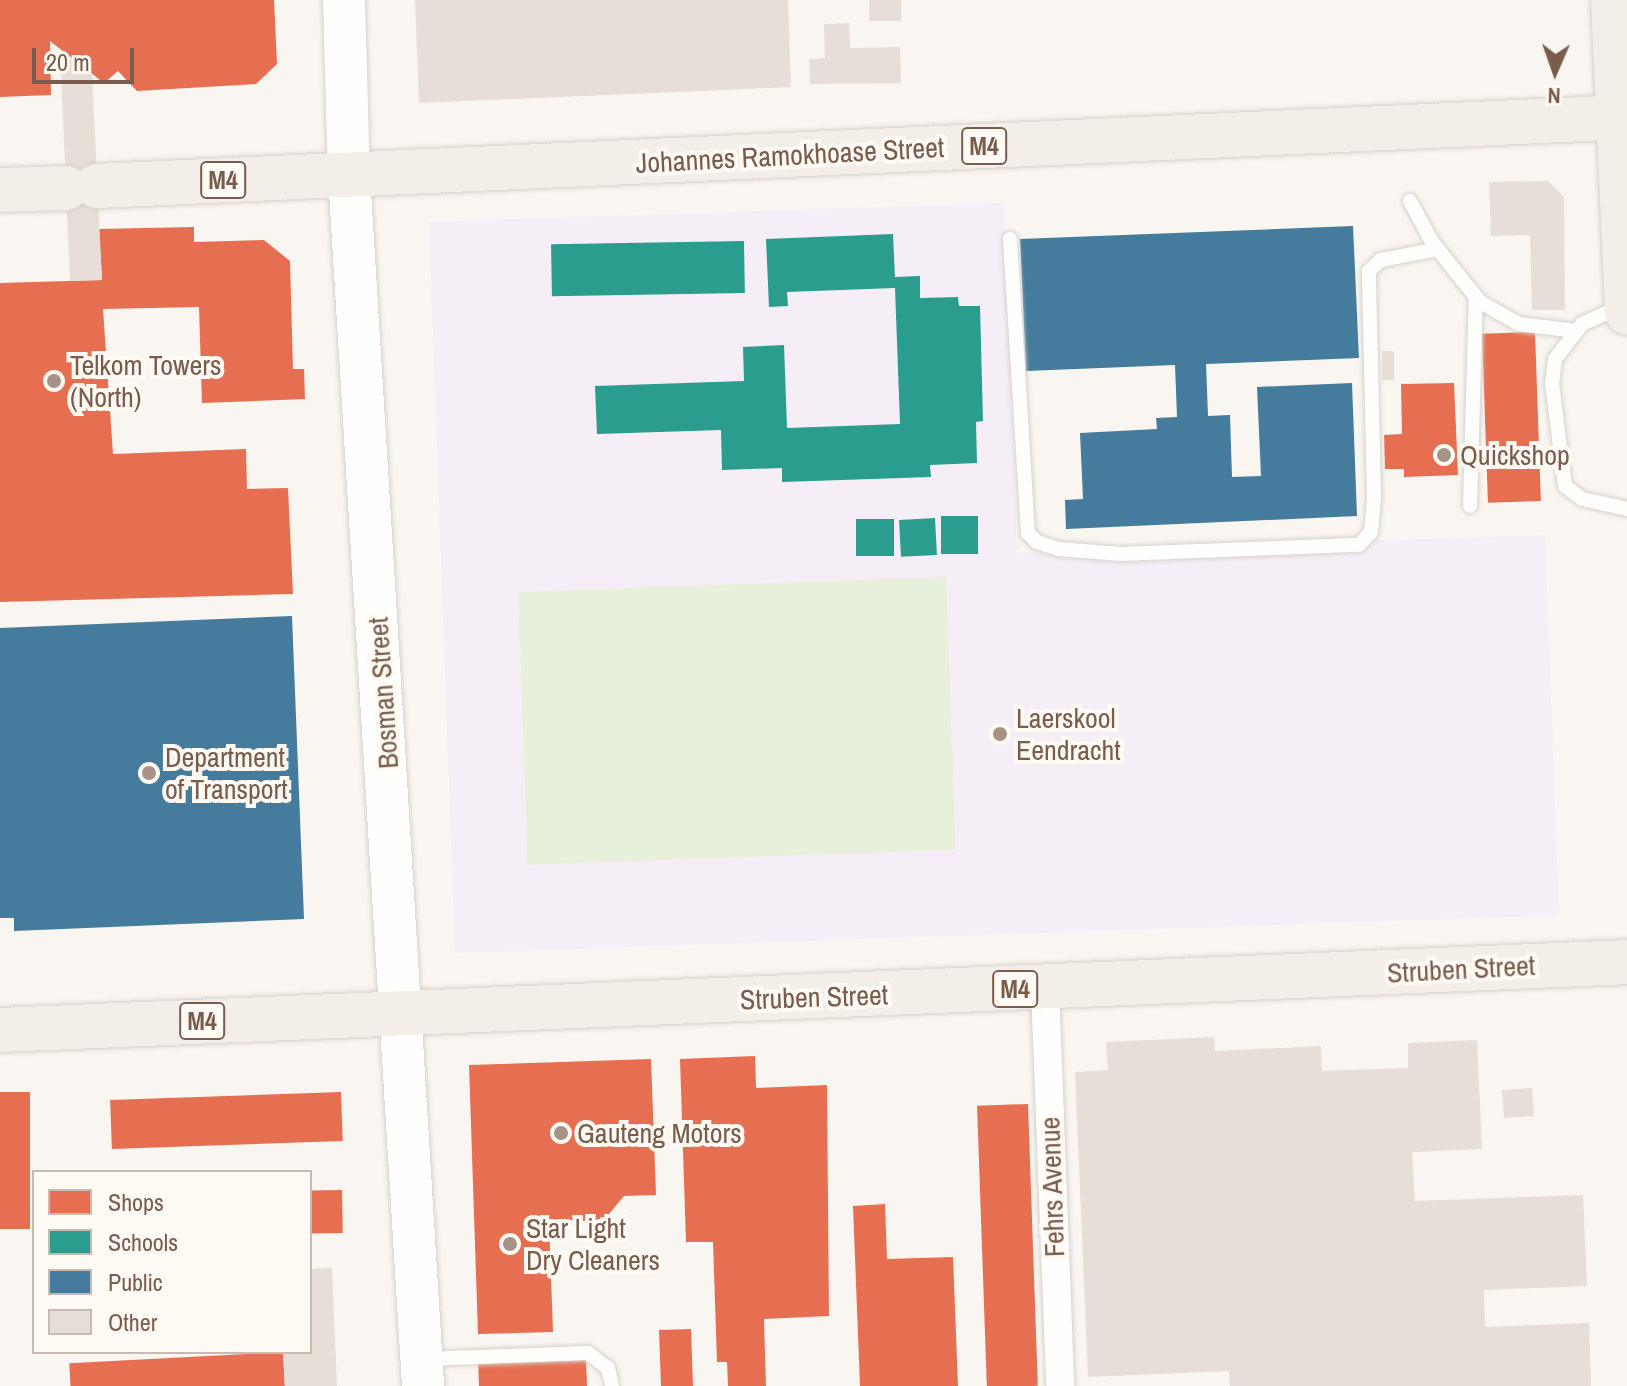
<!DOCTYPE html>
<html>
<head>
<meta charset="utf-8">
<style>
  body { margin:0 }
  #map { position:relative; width:1627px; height:1386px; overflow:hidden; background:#f9f5f0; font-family:"Archivo Narrow",sans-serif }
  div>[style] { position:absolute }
  .education>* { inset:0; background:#f6eef6 }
  .green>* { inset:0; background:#e7f0db; transform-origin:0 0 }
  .shops>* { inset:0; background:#e76f51; transform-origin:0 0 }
  .schools>* { inset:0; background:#2a9d8f; transform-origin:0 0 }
  .public>* { inset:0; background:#457b9d }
  .building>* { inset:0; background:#e6ded7; transform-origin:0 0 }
  .roads { filter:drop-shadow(0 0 2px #d7d1cb) drop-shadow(0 0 2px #d7d1cb) }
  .service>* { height:14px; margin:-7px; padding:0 7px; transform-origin:7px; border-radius:7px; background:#fefefd }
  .minor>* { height:28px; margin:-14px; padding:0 14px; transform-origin:14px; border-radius:14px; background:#fefefd }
  .secondary>* { height:42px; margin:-21px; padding:0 21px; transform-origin:21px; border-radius:21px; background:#fefefd }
  .primary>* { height:44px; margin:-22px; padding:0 22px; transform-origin:22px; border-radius:22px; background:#f3eee8 }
  .dots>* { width:22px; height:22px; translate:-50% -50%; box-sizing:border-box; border:4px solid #fffaf3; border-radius:50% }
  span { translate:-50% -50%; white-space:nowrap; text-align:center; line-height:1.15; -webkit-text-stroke:8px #fffaf3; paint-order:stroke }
  .shield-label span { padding:2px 6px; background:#fffaf3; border:2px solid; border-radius:6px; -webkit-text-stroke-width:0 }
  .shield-label { font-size:26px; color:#7a5c4d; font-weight:700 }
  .street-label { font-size:28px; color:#7a5c4d }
  .poi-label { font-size:28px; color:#7a5c4d }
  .left { translate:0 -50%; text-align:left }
  .legend { position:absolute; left:32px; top:1170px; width:280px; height:184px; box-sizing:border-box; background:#fffaf3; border:2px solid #cabbb1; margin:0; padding:10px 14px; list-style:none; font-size:24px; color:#7a5c4d }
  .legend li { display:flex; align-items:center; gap:16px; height:40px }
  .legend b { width:40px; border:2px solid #cabbb1 }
  .north { position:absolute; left:1515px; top:32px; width:80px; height:80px; -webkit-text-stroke:6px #fffaf3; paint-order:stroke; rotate:182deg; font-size:22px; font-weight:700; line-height:32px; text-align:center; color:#7a5c4d }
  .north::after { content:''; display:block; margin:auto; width:28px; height:36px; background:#7a5c4d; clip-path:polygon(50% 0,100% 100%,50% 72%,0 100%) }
  .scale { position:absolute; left:32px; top:48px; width:102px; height:36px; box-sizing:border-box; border:4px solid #7a5c4d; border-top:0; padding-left:10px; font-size:24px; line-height:28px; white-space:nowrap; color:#7a5c4d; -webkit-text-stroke:6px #fffaf3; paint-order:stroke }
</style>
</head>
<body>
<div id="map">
  <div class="education">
    <i style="clip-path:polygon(1004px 203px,1017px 553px,1545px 535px,1559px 915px,455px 953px,429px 222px)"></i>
  </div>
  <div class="green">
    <i style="left:946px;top:577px;width:273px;height:428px;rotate:88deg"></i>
  </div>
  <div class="shops">
    <i style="clip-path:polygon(0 0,274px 0,277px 64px,256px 84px,137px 91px,118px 71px,104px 83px,50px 41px,51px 95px,0 97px)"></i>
    <i style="clip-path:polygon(194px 227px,194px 242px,264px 240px,290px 261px,293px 369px,304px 369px,305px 399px,202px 403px,199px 307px,103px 309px,113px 454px,246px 449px,247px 489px,288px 488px,293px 594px,0 602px,0 283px,102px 280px,99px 229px)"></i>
    <i style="left:1535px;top:332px;width:169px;height:53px;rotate:88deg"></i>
    <i style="clip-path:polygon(1454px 383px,1458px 475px,1404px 477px,1404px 469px,1385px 469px,1384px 435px,1402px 434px,1401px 384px)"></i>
    <i style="clip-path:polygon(755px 1056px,756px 1088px,827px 1085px,829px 1316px,764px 1319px,766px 1386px,728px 1386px,727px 1362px,717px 1362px,713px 1242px,686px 1242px,680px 1059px)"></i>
    <i style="clip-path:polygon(651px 1059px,656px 1195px,624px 1196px,604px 1220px,549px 1222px,553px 1332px,478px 1334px,469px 1065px)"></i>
    <i style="left:0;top:1092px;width:30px;height:137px"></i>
    <i style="left:341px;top:1092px;width:49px;height:231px;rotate:88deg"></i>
    <i style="left:1028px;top:1104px;width:282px;height:51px;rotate:88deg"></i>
    <i style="left:342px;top:1190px;width:43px;height:32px;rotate:89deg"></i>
    <i style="clip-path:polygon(885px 1204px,887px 1259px,953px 1257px,958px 1386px,860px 1386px,853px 1206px)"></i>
    <i style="left:691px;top:1329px;width:57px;height:32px;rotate:88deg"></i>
    <i style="left:283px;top:1352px;width:34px;height:214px;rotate:87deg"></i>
    <i style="left:586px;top:1357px;width:29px;height:108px;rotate:88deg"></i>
  </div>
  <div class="schools">
    <i style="clip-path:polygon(893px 234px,895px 277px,920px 276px,920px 298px,958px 297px,959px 306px,980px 306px,983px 421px,976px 422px,977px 463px,930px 465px,931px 477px,782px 482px,782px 468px,722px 470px,721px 430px,597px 434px,595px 386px,744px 381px,743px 347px,784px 345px,787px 428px,900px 424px,895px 288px,787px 292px,788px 306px,769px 307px,766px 239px)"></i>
    <i style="left:744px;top:241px;width:52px;height:193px;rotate:89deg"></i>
    <i style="left:978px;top:516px;width:38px;height:37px;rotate:90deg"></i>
    <i style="left:935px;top:518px;width:37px;height:36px;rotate:87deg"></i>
    <i style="left:894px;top:519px;width:37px;height:38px;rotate:90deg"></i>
  </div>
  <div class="public">
    <i style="clip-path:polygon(1353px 226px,1359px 358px,1206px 364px,1208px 416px,1230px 415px,1232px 477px,1261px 476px,1257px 387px,1352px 383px,1357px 516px,1066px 529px,1065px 500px,1083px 499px,1080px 433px,1157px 429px,1156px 418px,1177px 417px,1175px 365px,1026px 371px,1020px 239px)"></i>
    <i style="clip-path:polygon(292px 616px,304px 919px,14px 931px,14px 918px,0 918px,0 628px)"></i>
  </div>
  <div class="building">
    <i style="clip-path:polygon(415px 0,788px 0,791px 87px,419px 103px)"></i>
    <i style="left:869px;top:0;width:32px;height:21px"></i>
    <i style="clip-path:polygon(849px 23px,850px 48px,900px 47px,901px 83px,810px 84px,809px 59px,825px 58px,824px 24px)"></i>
    <i style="clip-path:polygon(60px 49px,92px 74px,102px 280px,70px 281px)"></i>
    <i style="clip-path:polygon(1548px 181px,1564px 197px,1565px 310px,1532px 310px,1530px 235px,1491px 236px,1489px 182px)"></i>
    <i style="left:1382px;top:351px;width:12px;height:29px"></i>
    <i style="clip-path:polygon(1214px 1037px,1215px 1051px,1321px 1046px,1322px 1071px,1408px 1068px,1408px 1043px,1477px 1040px,1482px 1149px,1412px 1152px,1415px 1201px,1583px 1195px,1587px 1286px,1484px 1290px,1485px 1327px,1589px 1323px,1591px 1386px,1230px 1386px,1229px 1371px,1088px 1377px,1075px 1072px,1108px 1070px,1106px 1042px)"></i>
    <i style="left:1532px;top:1088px;width:28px;height:30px;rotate:86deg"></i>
    <i style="clip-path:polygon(332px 1268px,337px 1386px,285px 1386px,283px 1352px,310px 1352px,310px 1269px)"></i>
  </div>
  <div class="roads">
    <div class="service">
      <i style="left:1410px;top:201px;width:47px;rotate:61.8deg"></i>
      <i style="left:1432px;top:242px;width:77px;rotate:51.3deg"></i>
      <i style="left:1480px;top:302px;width:45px;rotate:29.4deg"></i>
      <i style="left:1519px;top:324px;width:58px;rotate:6.9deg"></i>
      <i style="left:1010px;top:239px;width:295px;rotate:86.5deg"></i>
      <i style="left:1028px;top:533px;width:13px;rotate:45deg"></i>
      <i style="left:1037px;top:542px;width:22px;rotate:18deg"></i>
      <i style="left:1058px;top:549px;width:63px;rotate:4.5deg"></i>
      <i style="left:1121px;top:554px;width:238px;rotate:-2.2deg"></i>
      <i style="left:1359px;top:545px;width:18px;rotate:-47deg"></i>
      <i style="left:1371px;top:532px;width:36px;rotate:-85deg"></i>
      <i style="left:1374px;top:496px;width:225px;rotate:-91.3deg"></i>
      <i style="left:1369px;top:271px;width:16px;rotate:-43deg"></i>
      <i style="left:1381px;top:260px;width:58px;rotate:-10.9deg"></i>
      <i style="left:1622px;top:306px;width:44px;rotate:155.8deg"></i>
      <i style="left:1582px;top:324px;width:44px;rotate:127.6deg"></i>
      <i style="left:1555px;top:359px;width:24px;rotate:97deg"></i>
      <i style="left:1552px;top:383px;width:104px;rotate:82.8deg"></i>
      <i style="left:1565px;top:486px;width:21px;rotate:37deg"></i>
      <i style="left:1582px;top:499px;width:46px;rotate:12.5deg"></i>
      <i style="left:1470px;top:506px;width:209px;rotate:-88.4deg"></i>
      <i style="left:425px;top:1359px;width:163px;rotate:-2.1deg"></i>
      <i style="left:588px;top:1353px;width:25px;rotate:37deg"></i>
      <i style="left:608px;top:1368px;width:18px;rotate:77deg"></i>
    </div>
    <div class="minor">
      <i style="left:1045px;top:988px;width:398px;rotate:87.8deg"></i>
    </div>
    <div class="secondary">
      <i style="left:344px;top:0;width:175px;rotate:88.4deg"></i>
      <i style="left:349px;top:175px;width:1213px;rotate:86.5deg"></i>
    </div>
    <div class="primary">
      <i style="left:1613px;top:0;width:313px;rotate:87.4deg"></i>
      <i style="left:97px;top:186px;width:1532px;rotate:-2.58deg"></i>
      <i style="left:0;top:190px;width:66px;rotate:-1.7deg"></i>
      <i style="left:0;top:1030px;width:1628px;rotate:-2.39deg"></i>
    </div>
  </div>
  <div class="dots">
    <i style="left:54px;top:381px;background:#a69286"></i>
    <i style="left:1444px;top:455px;background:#a69286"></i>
    <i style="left:1000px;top:734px;background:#a69286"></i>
    <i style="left:149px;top:773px;background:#a69286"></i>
    <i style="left:561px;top:1133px;background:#a69286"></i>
    <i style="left:510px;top:1244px;background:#a69286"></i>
  </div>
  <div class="shield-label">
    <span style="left:984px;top:146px">M4</span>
    <span style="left:223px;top:180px">M4</span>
    <span style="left:1015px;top:989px">M4</span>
    <span style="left:202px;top:1021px">M4</span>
  </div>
  <div class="street-label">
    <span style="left:790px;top:155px;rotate:-3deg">Johannes Ramokhoase Street</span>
    <span style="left:383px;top:693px;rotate:-94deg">Bosman Street</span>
    <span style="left:1461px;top:969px;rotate:-3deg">Struben Street</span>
    <span style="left:814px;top:997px;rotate:-2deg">Struben Street</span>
    <span style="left:1052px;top:1187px;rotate:-92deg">Fehrs Avenue</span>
  </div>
  <div class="poi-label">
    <span class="left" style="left:70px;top:381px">Telkom Towers<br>(North)</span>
    <span class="left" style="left:1460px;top:455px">Quickshop</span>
    <span class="left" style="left:1016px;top:734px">Laerskool<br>Eendracht</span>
    <span class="left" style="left:165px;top:773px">Department<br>of Transport</span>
    <span class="left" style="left:577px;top:1133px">Gauteng Motors</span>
    <span class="left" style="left:526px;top:1244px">Star Light<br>Dry Cleaners</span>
  </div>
  <ul class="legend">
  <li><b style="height:22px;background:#e76f51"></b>Shops</li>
  <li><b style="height:22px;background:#2a9d8f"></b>Schools</li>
  <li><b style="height:22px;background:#457b9d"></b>Public</li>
  <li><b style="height:22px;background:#e6ded7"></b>Other</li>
  </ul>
  <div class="north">N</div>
  <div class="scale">20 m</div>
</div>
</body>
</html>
